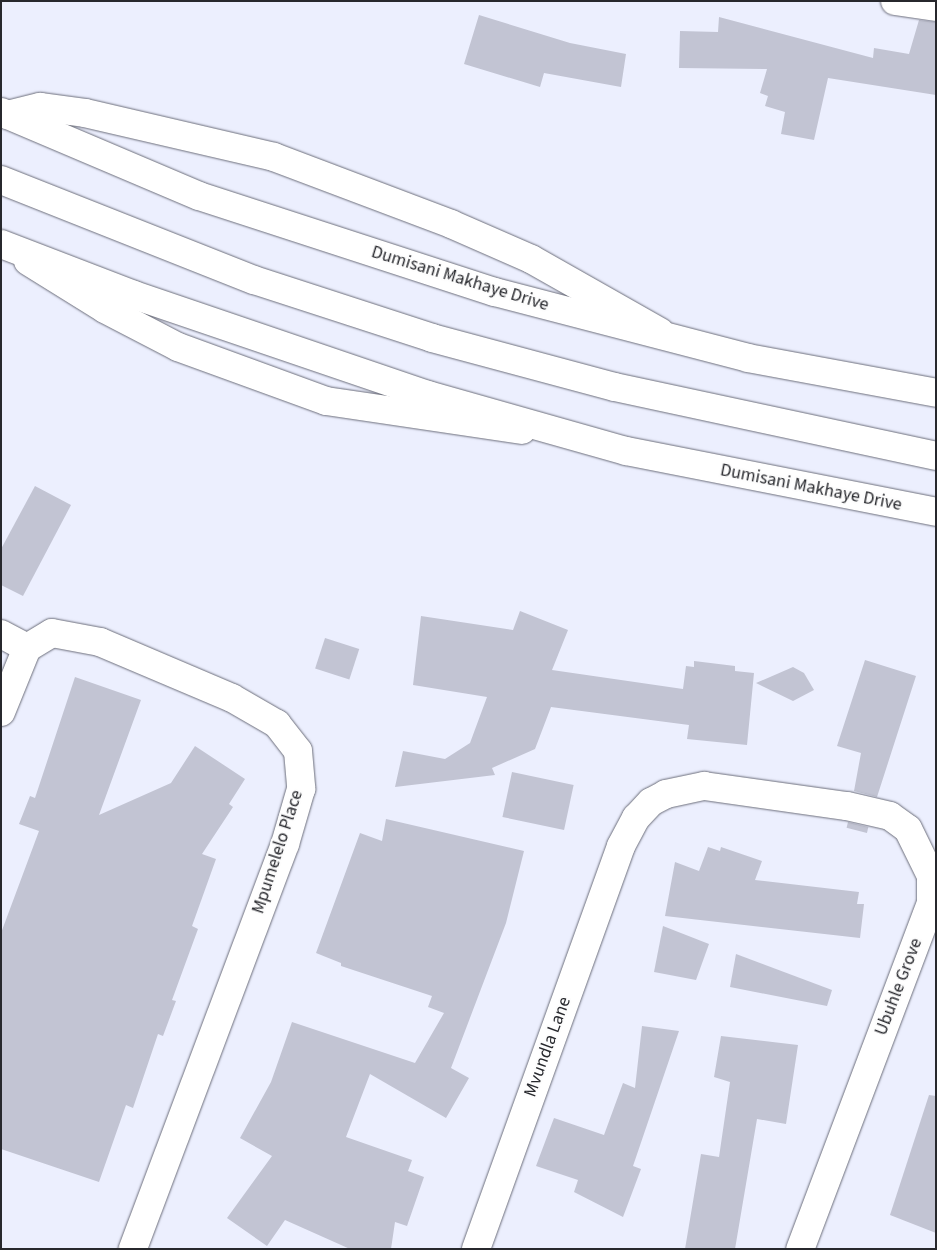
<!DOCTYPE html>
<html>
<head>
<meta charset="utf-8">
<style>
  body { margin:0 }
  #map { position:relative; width:937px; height:1250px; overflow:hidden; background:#eceffe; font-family:"Source Sans 3",sans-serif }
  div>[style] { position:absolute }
  .building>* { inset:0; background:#c2c4d3; transform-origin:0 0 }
  .roads { filter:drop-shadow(0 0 1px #6c6e7b) drop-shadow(0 0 1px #6c6e7b) }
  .minor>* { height:28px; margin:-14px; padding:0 14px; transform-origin:14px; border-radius:14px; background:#fff }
  .major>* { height:28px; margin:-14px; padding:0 14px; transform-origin:14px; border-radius:14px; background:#fff }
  span { translate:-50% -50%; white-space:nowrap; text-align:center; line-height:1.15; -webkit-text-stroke:4px #fdfdfd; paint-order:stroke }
  .street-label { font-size:18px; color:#27282d }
  .frame { position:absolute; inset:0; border:2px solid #27282d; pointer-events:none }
</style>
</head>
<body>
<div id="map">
  <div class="building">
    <i style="clip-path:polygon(479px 15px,570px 43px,626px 54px,621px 87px,544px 73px,540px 87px,464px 64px)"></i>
    <i style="clip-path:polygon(719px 17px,873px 58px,874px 48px,909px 54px,919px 20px,936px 22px,936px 95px,828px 78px,814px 140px,781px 134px,785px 112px,765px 106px,768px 96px,760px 93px,767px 69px,679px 68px,680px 31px,718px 32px)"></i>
    <i style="clip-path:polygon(35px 486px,71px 505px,23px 596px,1px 585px,1px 549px)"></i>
    <i style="clip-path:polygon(520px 611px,568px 630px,552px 670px,683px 689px,686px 666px,694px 667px,694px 661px,735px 666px,735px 671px,754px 673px,747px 745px,687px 739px,689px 725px,551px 707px,535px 749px,492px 768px,495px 775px,395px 787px,403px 751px,445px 759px,470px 743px,487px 697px,413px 685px,421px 616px,513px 630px)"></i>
    <i style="left:325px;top:638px;width:36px;height:32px;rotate:18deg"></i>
    <i style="clip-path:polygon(865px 660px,916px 676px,877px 797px,854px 791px,861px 753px,837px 746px)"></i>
    <i style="clip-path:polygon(793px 667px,804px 673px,814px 690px,793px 701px,756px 683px)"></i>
    <i style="clip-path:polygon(75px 677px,141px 700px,99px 815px,171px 783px,195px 746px,245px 779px,229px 804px,233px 807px,202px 854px,216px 859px,192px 926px,198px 929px,172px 1000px,176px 1001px,163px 1036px,158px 1034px,133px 1108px,126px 1105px,99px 1182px,1px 1149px,1px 933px,39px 831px,19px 824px,30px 796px,35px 798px)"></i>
    <i style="left:512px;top:772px;width:63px;height:46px;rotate:12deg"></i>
    <i style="clip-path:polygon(386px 819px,524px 851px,506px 923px,451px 1068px,469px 1078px,446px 1118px,370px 1074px,346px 1137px,412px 1160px,408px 1171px,424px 1177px,407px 1226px,395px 1222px,391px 1249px,350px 1249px,285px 1220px,267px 1246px,227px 1218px,272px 1156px,240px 1138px,271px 1082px,292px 1022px,415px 1063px,444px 1013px,428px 1007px,432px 996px,341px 966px,341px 963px,316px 953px,360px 833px,382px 841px)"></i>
    <i style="left:848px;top:822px;width:21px;height:6px;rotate:14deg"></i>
    <i style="clip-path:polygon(708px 847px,720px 851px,721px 847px,762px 861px,755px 880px,859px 892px,857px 904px,864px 904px,860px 938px,665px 916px,675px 862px,699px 871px)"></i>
    <i style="clip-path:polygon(663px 926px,709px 944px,696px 980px,654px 972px)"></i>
    <i style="clip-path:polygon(736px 954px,832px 990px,827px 1006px,730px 987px)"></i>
    <i style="clip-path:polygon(642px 1026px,679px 1031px,633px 1166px,641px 1169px,623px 1217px,574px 1192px,578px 1180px,536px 1166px,554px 1118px,604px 1135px,623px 1083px,635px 1088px)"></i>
    <i style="clip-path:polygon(721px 1036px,798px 1045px,786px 1124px,757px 1119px,735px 1249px,685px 1249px,701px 1154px,719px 1157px,730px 1082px,714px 1077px)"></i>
    <i style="clip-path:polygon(929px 1095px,936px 1096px,936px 1233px,890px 1215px)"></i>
  </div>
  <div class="roads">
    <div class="minor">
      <i style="left:895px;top:1px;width:41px;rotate:8.3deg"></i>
      <i style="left:7px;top:115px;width:34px;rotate:-14deg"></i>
      <i style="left:40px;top:107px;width:45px;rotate:7.6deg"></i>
      <i style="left:85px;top:113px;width:194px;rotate:13.1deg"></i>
      <i style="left:274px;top:157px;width:189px;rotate:20.7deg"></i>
      <i style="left:451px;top:224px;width:87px;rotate:23.6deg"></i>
      <i style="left:531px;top:259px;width:148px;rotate:29.5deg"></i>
      <i style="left:1px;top:180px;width:272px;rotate:21.6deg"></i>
      <i style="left:254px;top:280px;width:187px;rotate:18deg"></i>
      <i style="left:432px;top:338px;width:189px;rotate:15deg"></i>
      <i style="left:615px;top:387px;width:328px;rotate:12.1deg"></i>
      <i style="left:28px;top:261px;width:91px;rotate:31.9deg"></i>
      <i style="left:105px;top:309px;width:82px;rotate:27.5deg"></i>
      <i style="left:178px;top:347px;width:158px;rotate:20deg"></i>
      <i style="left:326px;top:401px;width:198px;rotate:8.4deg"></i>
      <i style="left:1px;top:634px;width:30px;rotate:28deg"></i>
      <i style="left:1px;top:712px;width:69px;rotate:-67.9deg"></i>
      <i style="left:27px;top:648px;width:29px;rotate:-31deg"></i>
      <i style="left:52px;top:633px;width:49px;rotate:10.6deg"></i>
      <i style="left:100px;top:642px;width:143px;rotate:23deg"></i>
      <i style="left:232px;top:698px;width:52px;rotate:30deg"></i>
      <i style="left:277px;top:724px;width:34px;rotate:52deg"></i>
      <i style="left:298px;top:751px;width:38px;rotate:85deg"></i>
      <i style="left:301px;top:789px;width:57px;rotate:106.2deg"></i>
      <i style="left:285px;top:844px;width:433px;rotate:110.6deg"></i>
      <i style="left:476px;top:1249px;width:428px;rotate:-70.2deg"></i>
      <i style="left:621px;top:846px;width:32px;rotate:-62deg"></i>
      <i style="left:636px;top:818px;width:22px;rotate:-47deg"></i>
      <i style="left:651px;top:802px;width:17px;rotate:-28deg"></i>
      <i style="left:666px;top:794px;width:39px;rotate:-12deg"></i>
      <i style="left:704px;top:786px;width:144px;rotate:8deg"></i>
      <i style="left:847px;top:806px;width:44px;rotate:13.1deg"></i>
      <i style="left:890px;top:816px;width:22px;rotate:36deg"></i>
      <i style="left:908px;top:829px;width:52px;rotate:63.9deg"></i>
      <i style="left:931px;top:876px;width:27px;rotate:90deg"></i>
      <i style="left:931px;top:903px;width:370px;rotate:110.7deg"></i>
    </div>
    <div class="major">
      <i style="left:1px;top:112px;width:215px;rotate:23deg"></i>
      <i style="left:199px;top:196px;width:311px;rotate:18deg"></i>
      <i style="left:495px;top:292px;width:261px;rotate:14.6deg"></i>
      <i style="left:748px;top:358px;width:191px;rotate:10.5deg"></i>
      <i style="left:1px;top:244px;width:142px;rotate:21deg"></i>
      <i style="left:134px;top:295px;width:311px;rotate:18.8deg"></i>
      <i style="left:428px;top:395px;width:206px;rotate:15.8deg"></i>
      <i style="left:626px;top:451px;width:316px;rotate:11.1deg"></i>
    </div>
  </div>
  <div class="street-label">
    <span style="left:460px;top:279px;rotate:17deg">Dumisani Makhaye Drive</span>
    <span style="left:811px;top:488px;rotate:11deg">Dumisani Makhaye Drive</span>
    <span style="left:278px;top:852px;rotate:-72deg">Mpumelelo Place</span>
    <span style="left:899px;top:987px;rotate:-69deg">Ubuhle Grove</span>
    <span style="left:548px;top:1047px;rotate:-70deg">Mvundla Lane</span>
  </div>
  <div class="frame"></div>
</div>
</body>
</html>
